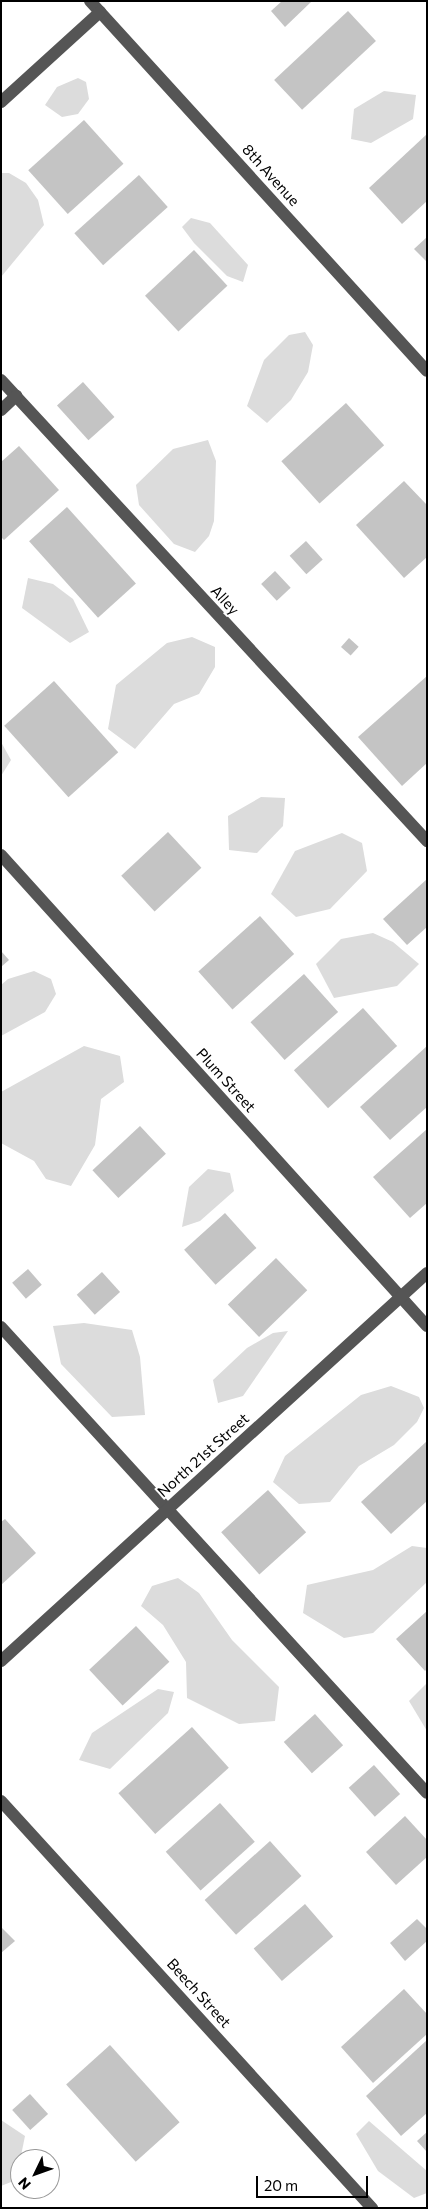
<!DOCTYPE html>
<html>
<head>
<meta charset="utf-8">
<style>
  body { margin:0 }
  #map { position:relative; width:428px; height:2209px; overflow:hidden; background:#fff; font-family:Commissioner,sans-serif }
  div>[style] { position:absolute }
  .green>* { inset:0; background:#dcdcdc }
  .building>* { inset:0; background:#c4c4c4; transform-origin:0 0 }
  .minor>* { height:12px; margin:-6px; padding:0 6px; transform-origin:6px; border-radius:6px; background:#555 }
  span { translate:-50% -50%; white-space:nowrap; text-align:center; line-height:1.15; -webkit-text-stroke:4px #fff; paint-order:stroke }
  .street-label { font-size:15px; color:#000 }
  .frame { position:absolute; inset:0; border:2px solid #000; pointer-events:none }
  .north { position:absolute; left:10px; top:2149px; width:50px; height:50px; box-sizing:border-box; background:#fff; border:1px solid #999; border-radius:50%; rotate:228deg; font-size:14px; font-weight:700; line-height:20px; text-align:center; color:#000 }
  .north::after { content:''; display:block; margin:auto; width:18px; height:22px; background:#000; clip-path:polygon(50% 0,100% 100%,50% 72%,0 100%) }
  .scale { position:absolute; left:256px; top:2176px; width:112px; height:22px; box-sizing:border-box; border:2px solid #000; border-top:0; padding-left:6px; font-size:15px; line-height:18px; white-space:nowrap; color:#000; -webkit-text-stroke:4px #fff; paint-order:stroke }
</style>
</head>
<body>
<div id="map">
  <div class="green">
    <i style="clip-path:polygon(78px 78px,86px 82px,89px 99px,78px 114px,62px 117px,45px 105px,57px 87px)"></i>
    <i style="clip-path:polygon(384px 91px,416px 95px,413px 119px,371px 143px,351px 139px,354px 109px)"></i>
    <i style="clip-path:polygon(1px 173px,9px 173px,26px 183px,38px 200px,44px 225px,1px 277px)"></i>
    <i style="clip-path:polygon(191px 218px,210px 223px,248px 265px,243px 282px,227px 276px,194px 243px,182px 227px)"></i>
    <i style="clip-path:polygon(305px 332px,313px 345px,308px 372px,291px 400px,267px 423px,247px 406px,264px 360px,289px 335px)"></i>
    <i style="clip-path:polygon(208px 440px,216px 461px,214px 521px,209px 536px,195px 552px,174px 544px,139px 505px,136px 485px,173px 449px)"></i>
    <i style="clip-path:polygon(28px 578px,53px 584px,73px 599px,89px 632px,70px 643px,22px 608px)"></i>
    <i style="clip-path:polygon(192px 637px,215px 647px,215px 667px,199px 694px,174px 704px,135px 749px,108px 729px,116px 685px,167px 643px)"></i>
    <i style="clip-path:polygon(1px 742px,11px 760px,1px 776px)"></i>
    <i style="clip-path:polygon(261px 797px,285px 798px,283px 826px,257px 853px,229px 850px,228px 816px)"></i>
    <i style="clip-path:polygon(342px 833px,362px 843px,367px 871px,330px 909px,296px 917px,271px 894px,295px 851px)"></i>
    <i style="clip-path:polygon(373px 933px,393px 942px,419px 964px,397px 986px,334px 998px,316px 964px,341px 939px)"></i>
    <i style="clip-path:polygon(34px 971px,51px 979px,56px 994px,45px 1012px,1px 1036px,1px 985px,8px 979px)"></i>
    <i style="clip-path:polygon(84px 1046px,120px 1056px,124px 1082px,101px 1099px,95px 1145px,71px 1186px,46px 1179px,34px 1161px,1px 1143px,1px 1092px)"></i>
    <i style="clip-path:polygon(208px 1169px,230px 1173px,234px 1191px,200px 1221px,182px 1227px,189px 1187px)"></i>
    <i style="clip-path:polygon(84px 1323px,132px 1330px,140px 1357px,145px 1415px,112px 1417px,61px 1364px,53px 1326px)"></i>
    <i style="clip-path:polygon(288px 1331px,243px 1396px,218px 1403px,213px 1380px,247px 1348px,273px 1333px)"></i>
    <i style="clip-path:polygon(391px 1386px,419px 1397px,424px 1408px,417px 1422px,394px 1445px,359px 1466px,330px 1502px,299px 1504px,273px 1482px,285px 1456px,361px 1395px)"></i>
    <i style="clip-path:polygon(412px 1546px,427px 1548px,427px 1582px,373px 1633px,344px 1638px,303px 1613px,307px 1585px,373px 1570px)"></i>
    <i style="clip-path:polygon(178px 1578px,199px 1593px,232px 1640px,279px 1687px,275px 1721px,239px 1724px,187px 1698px,186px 1662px,163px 1625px,141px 1606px,152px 1586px)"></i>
    <i style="clip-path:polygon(427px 1683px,427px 1731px,409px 1701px)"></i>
    <i style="clip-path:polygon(158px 1689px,174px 1692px,168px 1713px,110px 1769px,79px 1760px,92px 1733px)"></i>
    <i style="clip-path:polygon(1px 2120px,25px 2136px,16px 2180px,1px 2186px)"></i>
    <i style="clip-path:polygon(369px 2121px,427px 2171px,427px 2193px,414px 2198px,378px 2171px,356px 2134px)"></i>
  </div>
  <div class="building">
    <i style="clip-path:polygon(282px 1px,310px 1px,311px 2px,285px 27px,271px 11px)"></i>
    <i style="left:348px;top:11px;width:41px;height:101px;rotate:47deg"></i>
    <i style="left:84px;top:120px;width:59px;height:75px;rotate:48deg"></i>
    <i style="clip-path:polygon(427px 134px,427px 201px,402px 224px,369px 188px)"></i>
    <i style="left:139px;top:175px;width:43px;height:87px;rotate:48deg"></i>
    <i style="clip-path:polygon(427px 237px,427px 262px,414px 249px)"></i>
    <i style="left:194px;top:250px;width:49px;height:67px;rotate:47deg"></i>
    <i style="left:83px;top:382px;width:47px;height:35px;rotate:48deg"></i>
    <i style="left:346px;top:403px;width:57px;height:87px;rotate:48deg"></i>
    <i style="clip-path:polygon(19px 446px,59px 490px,4px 540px,1px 537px,1px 462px)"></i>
    <i style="clip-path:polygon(404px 481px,427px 505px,427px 557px,404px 578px,356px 525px)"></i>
    <i style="left:67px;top:507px;width:103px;height:51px;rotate:48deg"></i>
    <i style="left:306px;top:541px;width:25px;height:22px;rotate:48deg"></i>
    <i style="left:275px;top:571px;width:23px;height:19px;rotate:47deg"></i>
    <i style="left:349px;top:638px;width:13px;height:12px;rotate:42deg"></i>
    <i style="clip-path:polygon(427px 676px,427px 763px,402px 786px,358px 737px)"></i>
    <i style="left:54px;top:681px;width:96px;height:67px;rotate:48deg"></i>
    <i style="left:168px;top:832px;width:49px;height:64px;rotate:47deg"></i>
    <i style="clip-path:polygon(427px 879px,427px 927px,407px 945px,383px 919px)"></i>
    <i style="left:260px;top:916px;width:51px;height:83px;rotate:48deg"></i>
    <i style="clip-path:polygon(1px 951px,9px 960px,1px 967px)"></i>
    <i style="left:304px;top:974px;width:51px;height:72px;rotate:48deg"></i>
    <i style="left:363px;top:1008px;width:51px;height:93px;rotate:48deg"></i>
    <i style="clip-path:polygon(427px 1046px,427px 1107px,390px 1140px,360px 1107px)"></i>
    <i style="left:140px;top:1126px;width:38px;height:65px;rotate:47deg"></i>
    <i style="clip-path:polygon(427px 1129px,427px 1203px,410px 1218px,373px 1177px)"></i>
    <i style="left:225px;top:1213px;width:47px;height:55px;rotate:48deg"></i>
    <i style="left:276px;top:1258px;width:45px;height:67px;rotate:46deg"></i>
    <i style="left:28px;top:1269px;width:21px;height:21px;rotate:49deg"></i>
    <i style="left:102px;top:1272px;width:27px;height:34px;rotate:48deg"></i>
    <i style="clip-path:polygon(427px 1441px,427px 1501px,391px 1534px,361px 1502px)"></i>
    <i style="left:268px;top:1490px;width:57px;height:63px;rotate:48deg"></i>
    <i style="clip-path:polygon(5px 1519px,36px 1553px,1px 1585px,1px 1522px)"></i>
    <i style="clip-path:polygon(427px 1611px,427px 1669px,425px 1671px,396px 1639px)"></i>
    <i style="left:136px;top:1626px;width:49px;height:64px;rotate:47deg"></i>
    <i style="left:315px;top:1714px;width:42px;height:42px;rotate:48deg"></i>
    <i style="left:192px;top:1727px;width:55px;height:99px;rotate:48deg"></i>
    <i style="left:374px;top:1765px;width:39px;height:34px;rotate:48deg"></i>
    <i style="left:220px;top:1803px;width:52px;height:73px;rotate:48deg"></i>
    <i style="clip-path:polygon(405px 1816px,427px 1840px,427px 1857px,396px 1885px,366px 1852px)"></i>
    <i style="left:270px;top:1841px;width:47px;height:88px;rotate:48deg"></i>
    <i style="left:305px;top:1904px;width:43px;height:68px;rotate:49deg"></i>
    <i style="clip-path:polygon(417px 1919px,427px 1929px,427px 1941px,405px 1961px,390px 1943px)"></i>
    <i style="clip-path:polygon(1px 1927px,15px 1941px,1px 1953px)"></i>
    <i style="clip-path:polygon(404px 1989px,427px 2014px,427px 2034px,373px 2083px,341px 2047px)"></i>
    <i style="clip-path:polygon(427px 2040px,427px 2113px,401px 2136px,366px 2096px)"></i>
    <i style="left:110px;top:2045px;width:104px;height:59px;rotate:48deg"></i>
    <i style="left:30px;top:2094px;width:27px;height:24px;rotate:48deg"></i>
    <i style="clip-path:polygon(427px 2132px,427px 2152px,417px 2141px)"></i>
  </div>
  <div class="minor">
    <i style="left:90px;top:1px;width:500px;rotate:47.67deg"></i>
    <i style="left:1px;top:102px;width:134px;rotate:-42.3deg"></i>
    <i style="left:1px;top:380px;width:628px;rotate:47.26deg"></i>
    <i style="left:1px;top:410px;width:21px;rotate:-43deg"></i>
    <i style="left:1px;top:855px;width:635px;rotate:47.87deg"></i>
    <i style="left:1px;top:1327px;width:631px;rotate:47.57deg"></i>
    <i style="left:1px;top:1661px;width:576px;rotate:-42.33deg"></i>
    <i style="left:1px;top:1801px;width:551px;rotate:47.65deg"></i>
  </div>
  <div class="street-label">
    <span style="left:271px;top:175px;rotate:48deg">8th Avenue</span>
    <span style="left:225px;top:600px;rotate:47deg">Alley</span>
    <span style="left:226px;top:1080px;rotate:48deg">Plum Street</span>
    <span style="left:203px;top:1455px;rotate:-42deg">North 21st Street</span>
    <span style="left:199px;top:1993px;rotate:48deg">Beech Street</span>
  </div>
  <div class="frame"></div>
  <div class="north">N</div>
  <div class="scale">20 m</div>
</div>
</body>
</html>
